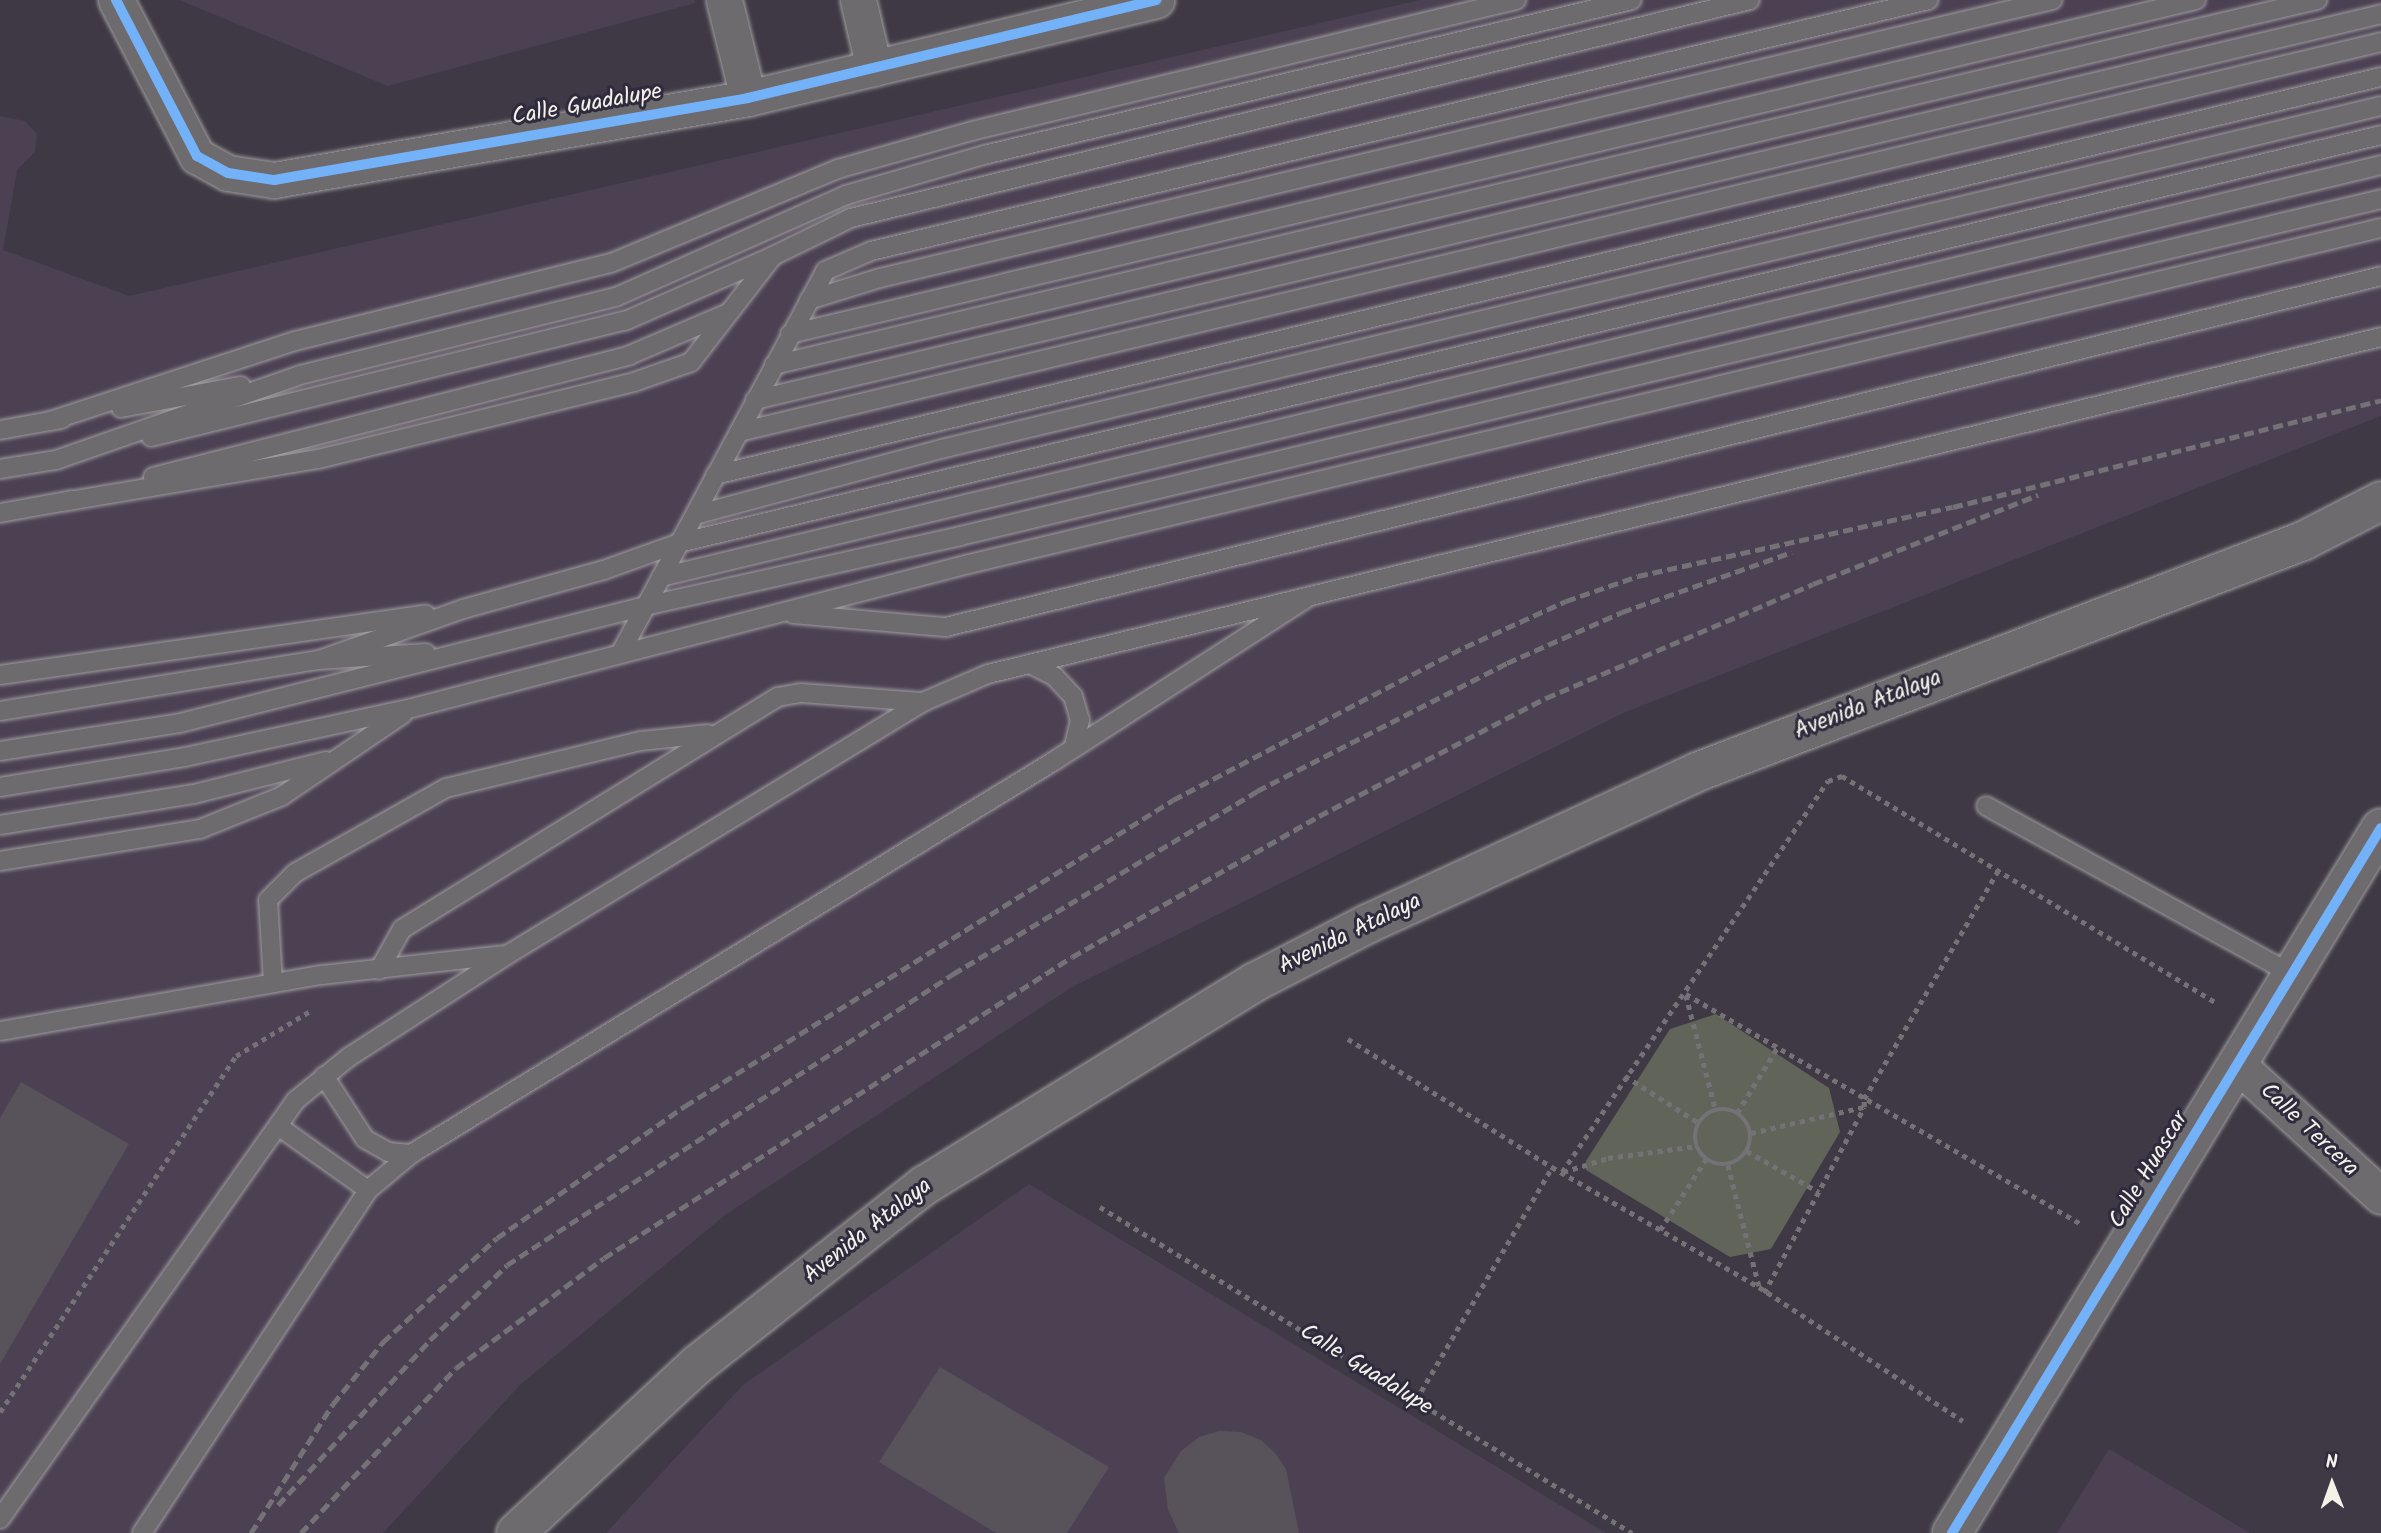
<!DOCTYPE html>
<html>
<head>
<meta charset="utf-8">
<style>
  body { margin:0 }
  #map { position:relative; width:2381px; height:1533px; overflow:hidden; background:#3e3944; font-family:Kalam,sans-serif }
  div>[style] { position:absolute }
  .built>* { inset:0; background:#4c4153 }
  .green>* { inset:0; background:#616459 }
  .building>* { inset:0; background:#58525b }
  .path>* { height:4.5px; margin-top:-2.25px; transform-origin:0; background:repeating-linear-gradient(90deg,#747276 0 5px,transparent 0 10px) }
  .path>.ring { margin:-2.25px; padding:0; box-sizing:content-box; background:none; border:4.5px solid #747276; border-radius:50% }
  .roads { filter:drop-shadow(0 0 2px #a09da0) drop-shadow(0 0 2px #a09da0) }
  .service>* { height:18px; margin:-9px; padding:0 9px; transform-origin:9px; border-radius:9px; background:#6e6b6e }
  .minor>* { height:35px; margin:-17.5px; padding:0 17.5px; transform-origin:17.5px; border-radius:17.5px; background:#6e6b6e }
  .tertiary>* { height:38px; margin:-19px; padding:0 19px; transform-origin:19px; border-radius:19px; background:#6e6b6e }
  .secondary>* { height:38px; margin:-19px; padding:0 19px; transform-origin:19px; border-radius:19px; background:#6e6b6e }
  .rail>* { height:5px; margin-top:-2.5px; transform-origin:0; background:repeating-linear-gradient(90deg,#747276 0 10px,transparent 0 15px) }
  .cycleway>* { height:10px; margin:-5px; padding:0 5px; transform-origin:5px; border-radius:5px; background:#73b2f8 }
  span { translate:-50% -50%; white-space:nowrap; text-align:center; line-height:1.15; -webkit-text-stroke:6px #2f2a3d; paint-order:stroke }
  .street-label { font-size:23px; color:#f4f1e8 }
  .north { position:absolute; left:2297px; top:1449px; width:70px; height:70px; -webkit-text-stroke:5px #2f2a3d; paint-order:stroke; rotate:359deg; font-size:19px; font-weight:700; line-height:28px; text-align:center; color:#f4f1e8 }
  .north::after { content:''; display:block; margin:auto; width:24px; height:32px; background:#f4f1e8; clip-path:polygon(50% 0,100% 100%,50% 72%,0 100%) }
</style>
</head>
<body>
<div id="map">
  <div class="built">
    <i style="clip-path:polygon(179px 0,694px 0,695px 3px,388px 86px)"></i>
    <i style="clip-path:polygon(1420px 0,2381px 0,2381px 416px,1623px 713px,1072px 987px,725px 1215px,520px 1385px,383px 1533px,0 1533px,0 116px,25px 121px,37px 134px,35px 152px,17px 170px,3px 250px,129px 296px)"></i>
    <i style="clip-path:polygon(1029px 1184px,1606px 1533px,606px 1533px,743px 1385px)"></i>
    <i style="clip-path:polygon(2109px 1449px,2250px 1533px,2057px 1533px)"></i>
  </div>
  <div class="green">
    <i style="clip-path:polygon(1716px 1014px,1829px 1088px,1840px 1132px,1771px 1249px,1730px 1257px,1586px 1170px,1586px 1161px,1670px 1029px)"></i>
  </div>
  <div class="building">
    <i style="clip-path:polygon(21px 1082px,129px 1144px,0 1364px,0 1118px)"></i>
    <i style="clip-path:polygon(940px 1367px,1109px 1467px,1067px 1533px,996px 1533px,879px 1462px)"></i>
    <i style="clip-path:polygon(1219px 1431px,1241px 1432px,1261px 1440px,1275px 1453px,1286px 1469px,1299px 1533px,1179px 1533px,1168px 1510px,1164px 1478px,1181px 1451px,1199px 1437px)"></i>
  </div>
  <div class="path">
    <i style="left:1686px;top:994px;width:456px;rotate:30.2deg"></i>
    <i style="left:1686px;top:995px;width:120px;rotate:75.5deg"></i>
    <i style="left:1348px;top:1039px;width:241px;rotate:32.1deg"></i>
    <i style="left:1552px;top:1167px;width:239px;rotate:30.1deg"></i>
    <i style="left:1759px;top:1287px;width:244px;rotate:33.3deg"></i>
    <i style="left:1625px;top:1076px;width:88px;rotate:32.4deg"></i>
    <i class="ring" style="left:1695px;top:1109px;width:51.5px;height:51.5px"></i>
    <i style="left:1737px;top:1113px;width:76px;rotate:-58.4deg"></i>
    <i style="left:1751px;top:1133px;width:116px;rotate:-13deg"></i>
    <i style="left:1747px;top:1151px;width:83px;rotate:29.7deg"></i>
    <i style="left:1728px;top:1165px;width:125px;rotate:75.6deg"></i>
    <i style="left:1562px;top:1172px;width:473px;rotate:-55.8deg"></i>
    <i style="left:1828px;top:781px;width:15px;rotate:-20deg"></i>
    <i style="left:1842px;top:776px;width:436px;rotate:31.2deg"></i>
    <i style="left:1563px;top:1172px;width:47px;rotate:-17.3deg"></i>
    <i style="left:1608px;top:1158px;width:90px;rotate:-7.7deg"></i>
    <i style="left:1100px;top:1207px;width:624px;rotate:31.5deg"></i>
    <i style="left:1660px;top:1230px;width:85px;rotate:-57.1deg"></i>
    <i style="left:1764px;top:1293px;width:211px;rotate:-61.7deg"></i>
    <i style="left:1864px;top:1107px;width:8px;rotate:-90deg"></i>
    <i style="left:1864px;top:1099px;width:264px;rotate:-59.6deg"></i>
    <i style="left:1416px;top:1400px;width:270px;rotate:-59.7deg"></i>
    <i style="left:0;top:1412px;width:427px;rotate:-56.5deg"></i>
    <i style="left:236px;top:1056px;width:87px;rotate:-31.3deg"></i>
  </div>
  <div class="roads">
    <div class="service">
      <i style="left:809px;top:300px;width:74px;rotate:-17.2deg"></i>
      <i style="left:880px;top:278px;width:1205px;rotate:-13.34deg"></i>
      <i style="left:790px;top:334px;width:1445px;rotate:-13.36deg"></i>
      <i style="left:774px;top:365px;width:1586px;rotate:-13.31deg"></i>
      <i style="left:755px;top:400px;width:1671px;rotate:-13.35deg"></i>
      <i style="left:121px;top:408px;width:122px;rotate:-10.4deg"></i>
      <i style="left:50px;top:421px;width:258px;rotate:-18.1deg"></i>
      <i style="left:295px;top:341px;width:325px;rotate:-13.9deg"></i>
      <i style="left:611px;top:263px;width:246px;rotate:-22.5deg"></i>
      <i style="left:838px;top:169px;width:139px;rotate:-15.8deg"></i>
      <i style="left:972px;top:131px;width:560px;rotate:-13.54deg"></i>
      <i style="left:0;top:430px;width:63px;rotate:-10.1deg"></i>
      <i style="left:739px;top:432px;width:1688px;rotate:-13.36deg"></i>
      <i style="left:151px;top:437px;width:488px;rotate:-13.8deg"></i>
      <i style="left:625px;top:321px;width:159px;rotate:-23.7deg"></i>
      <i style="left:0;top:469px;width:57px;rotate:-9.1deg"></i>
      <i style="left:56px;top:460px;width:258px;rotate:-19.2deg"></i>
      <i style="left:300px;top:375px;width:325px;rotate:-13.9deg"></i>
      <i style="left:616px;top:297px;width:252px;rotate:-23.9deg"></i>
      <i style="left:846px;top:195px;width:144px;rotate:-16.2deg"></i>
      <i style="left:984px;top:155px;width:666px;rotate:-13.45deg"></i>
      <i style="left:715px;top:475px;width:1713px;rotate:-13.44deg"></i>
      <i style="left:153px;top:477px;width:492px;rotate:-14.3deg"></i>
      <i style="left:630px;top:355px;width:107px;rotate:-23.2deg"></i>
      <i style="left:63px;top:502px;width:259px;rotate:-9.6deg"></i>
      <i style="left:318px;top:459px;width:325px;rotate:-13.7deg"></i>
      <i style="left:634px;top:382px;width:60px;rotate:-19.3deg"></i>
      <i style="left:691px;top:362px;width:134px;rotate:-52.3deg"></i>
      <i style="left:773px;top:256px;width:87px;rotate:-26deg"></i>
      <i style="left:851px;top:218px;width:925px;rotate:-13.63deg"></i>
      <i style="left:0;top:513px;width:73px;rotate:-10.2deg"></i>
      <i style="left:695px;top:515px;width:255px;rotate:-15deg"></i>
      <i style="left:941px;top:449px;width:1480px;rotate:-13.4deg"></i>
      <i style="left:661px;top:577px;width:1769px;rotate:-13.47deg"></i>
      <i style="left:793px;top:614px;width:154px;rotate:4.9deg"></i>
      <i style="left:946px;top:627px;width:1477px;rotate:-13.74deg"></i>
      <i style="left:620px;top:654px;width:434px;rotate:-61.8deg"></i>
      <i style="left:825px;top:271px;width:50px;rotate:-23.5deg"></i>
      <i style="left:871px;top:251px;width:1087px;rotate:-13.35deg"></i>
      <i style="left:319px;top:660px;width:153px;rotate:-19.5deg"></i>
      <i style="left:463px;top:609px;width:146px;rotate:-15.5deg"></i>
      <i style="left:604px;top:570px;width:80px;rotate:-19.8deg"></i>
      <i style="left:679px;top:543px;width:1750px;rotate:-13.48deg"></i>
      <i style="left:1030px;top:664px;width:28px;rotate:27deg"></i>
      <i style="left:1055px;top:677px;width:26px;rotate:47deg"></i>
      <i style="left:1073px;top:696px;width:25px;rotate:74deg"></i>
      <i style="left:1080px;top:720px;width:28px;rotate:103deg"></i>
      <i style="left:0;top:675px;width:430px;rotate:-8.1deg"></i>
      <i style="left:0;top:711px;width:323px;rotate:-9.1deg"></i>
      <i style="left:319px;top:660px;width:107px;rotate:-3.7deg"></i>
      <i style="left:0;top:751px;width:182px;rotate:-8.8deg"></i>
      <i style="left:180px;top:723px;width:479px;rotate:-14.1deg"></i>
      <i style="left:645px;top:606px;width:323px;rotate:-12.5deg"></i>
      <i style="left:960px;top:536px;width:1460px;rotate:-13.34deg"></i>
      <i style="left:0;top:787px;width:187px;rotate:-9.2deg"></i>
      <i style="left:185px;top:757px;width:232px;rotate:-12.2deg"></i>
      <i style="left:412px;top:708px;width:575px;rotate:-14.5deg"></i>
      <i style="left:969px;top:564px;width:1451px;rotate:-13.39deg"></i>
      <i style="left:1986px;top:806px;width:349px;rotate:28.8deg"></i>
      <i style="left:0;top:825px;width:196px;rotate:-9.1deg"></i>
      <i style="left:194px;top:794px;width:136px;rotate:-14deg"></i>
      <i style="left:0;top:861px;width:203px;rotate:-9.1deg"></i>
      <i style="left:200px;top:829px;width:88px;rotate:-21.9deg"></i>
      <i style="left:282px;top:796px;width:146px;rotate:-34.1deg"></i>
      <i style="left:379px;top:970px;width:47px;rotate:-60.7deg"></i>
      <i style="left:402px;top:929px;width:442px;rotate:-31.7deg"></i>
      <i style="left:778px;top:697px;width:22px;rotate:-10deg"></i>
      <i style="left:800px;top:693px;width:123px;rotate:4.2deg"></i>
      <i style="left:273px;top:983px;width:83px;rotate:-93.4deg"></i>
      <i style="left:268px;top:900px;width:38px;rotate:-45deg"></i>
      <i style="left:295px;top:873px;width:173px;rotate:-29.4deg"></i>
      <i style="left:446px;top:788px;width:201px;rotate:-13.6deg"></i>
      <i style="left:641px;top:741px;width:67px;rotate:-6deg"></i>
      <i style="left:0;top:1031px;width:327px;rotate:-9.9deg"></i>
      <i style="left:322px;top:975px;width:181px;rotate:-6.3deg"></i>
      <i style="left:324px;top:1076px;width:75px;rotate:56.9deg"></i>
      <i style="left:365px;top:1139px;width:26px;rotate:29deg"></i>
      <i style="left:388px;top:1152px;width:23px;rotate:5deg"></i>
      <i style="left:278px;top:1126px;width:110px;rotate:35.4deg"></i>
      <i style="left:0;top:1519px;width:513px;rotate:-54.76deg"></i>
      <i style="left:296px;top:1100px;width:68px;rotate:-39.1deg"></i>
      <i style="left:349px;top:1057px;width:188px;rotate:-32.8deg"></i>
      <i style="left:507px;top:955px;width:487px;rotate:-31.3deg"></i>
      <i style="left:923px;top:702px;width:71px;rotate:-23.3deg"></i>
      <i style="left:988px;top:674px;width:1433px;rotate:-13.6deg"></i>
      <i style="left:142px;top:1533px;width:411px;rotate:-56.6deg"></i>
      <i style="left:368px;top:1190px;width:56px;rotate:-39.9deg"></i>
      <i style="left:411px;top:1154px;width:754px;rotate:-31.43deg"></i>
      <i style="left:1054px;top:761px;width:299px;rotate:-32.8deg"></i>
    </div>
    <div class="minor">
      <i style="left:116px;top:0;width:176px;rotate:62.6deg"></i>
      <i style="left:197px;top:156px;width:35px;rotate:29deg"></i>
      <i style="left:228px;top:173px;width:47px;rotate:8.7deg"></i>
      <i style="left:274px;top:180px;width:481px;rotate:-9.8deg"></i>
      <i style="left:748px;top:98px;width:420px;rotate:-13.5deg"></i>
      <i style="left:724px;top:0;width:101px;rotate:76.2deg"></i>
      <i style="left:858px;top:0;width:70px;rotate:76.8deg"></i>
      <i style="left:2237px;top:1064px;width:195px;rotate:42.5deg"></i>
    </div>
    <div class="tertiary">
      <i style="left:1952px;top:1533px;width:825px;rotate:-58.68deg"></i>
    </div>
    <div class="secondary">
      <i style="left:516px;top:1533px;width:248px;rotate:-42.9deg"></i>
      <i style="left:698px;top:1364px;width:289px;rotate:-38.3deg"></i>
      <i style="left:925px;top:1185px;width:387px;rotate:-31.6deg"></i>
      <i style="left:1255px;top:982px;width:126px;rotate:-27.4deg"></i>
      <i style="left:1367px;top:924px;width:363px;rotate:-24.7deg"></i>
      <i style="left:1697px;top:772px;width:649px;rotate:-20.87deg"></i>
      <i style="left:2303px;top:541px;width:88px;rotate:-27.1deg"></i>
    </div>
  </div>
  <div class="rail">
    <i style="left:278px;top:1505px;width:224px;rotate:-47.3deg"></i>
    <i style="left:430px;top:1340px;width:107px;rotate:-44.2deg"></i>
    <i style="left:507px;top:1265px;width:533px;rotate:-33.12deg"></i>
    <i style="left:953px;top:974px;width:355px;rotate:-31deg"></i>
    <i style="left:1257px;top:791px;width:281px;rotate:-27.1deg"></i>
    <i style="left:1507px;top:663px;width:126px;rotate:-23.9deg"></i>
    <i style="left:1622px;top:612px;width:180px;rotate:-19.4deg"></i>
    <i style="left:251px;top:1533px;width:153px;rotate:-57.6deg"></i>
    <i style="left:333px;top:1404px;width:80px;rotate:-51.1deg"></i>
    <i style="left:383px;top:1342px;width:154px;rotate:-42.4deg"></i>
    <i style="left:497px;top:1238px;width:230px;rotate:-35.1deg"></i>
    <i style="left:685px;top:1106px;width:576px;rotate:-32.09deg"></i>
    <i style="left:1173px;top:800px;width:330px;rotate:-27.7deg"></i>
    <i style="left:1465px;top:647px;width:111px;rotate:-24.5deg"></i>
    <i style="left:1566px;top:601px;width:76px;rotate:-19.1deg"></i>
    <i style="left:1638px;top:576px;width:322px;rotate:-12.4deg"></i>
    <i style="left:1953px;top:507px;width:441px;rotate:-14deg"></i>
    <i style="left:301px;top:1533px;width:226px;rotate:-46.8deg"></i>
    <i style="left:456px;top:1368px;width:184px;rotate:-36.6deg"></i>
    <i style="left:604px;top:1258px;width:556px;rotate:-32.75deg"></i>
    <i style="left:1072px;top:957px;width:284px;rotate:-29.7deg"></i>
    <i style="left:1319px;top:816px;width:256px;rotate:-27.5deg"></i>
    <i style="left:1546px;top:698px;width:290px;rotate:-23.1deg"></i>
    <i style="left:1813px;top:584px;width:242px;rotate:-21.6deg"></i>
  </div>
  <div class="cycleway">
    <i style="left:116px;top:0;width:176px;rotate:62.6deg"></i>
    <i style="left:197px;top:156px;width:35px;rotate:29deg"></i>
    <i style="left:228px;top:173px;width:47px;rotate:8.7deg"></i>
    <i style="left:274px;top:180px;width:481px;rotate:-9.8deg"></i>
    <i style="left:748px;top:98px;width:420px;rotate:-13.5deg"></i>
    <i style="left:1952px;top:1533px;width:825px;rotate:-58.68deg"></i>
  </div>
  <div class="street-label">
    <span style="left:587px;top:105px;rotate:-10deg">Calle Guadalupe</span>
    <span style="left:1868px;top:705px;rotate:-21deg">Avenida Atalaya</span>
    <span style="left:1350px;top:934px;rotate:-26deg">Avenida Atalaya</span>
    <span style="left:2309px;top:1130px;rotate:43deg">Calle Tercera</span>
    <span style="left:2149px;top:1170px;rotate:-59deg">Calle Huascar</span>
    <span style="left:868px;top:1231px;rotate:-38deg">Avenida Atalaya</span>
    <span style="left:1366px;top:1370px;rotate:32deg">Calle Guadalupe</span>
  </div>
  <div class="north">N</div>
</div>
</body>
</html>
